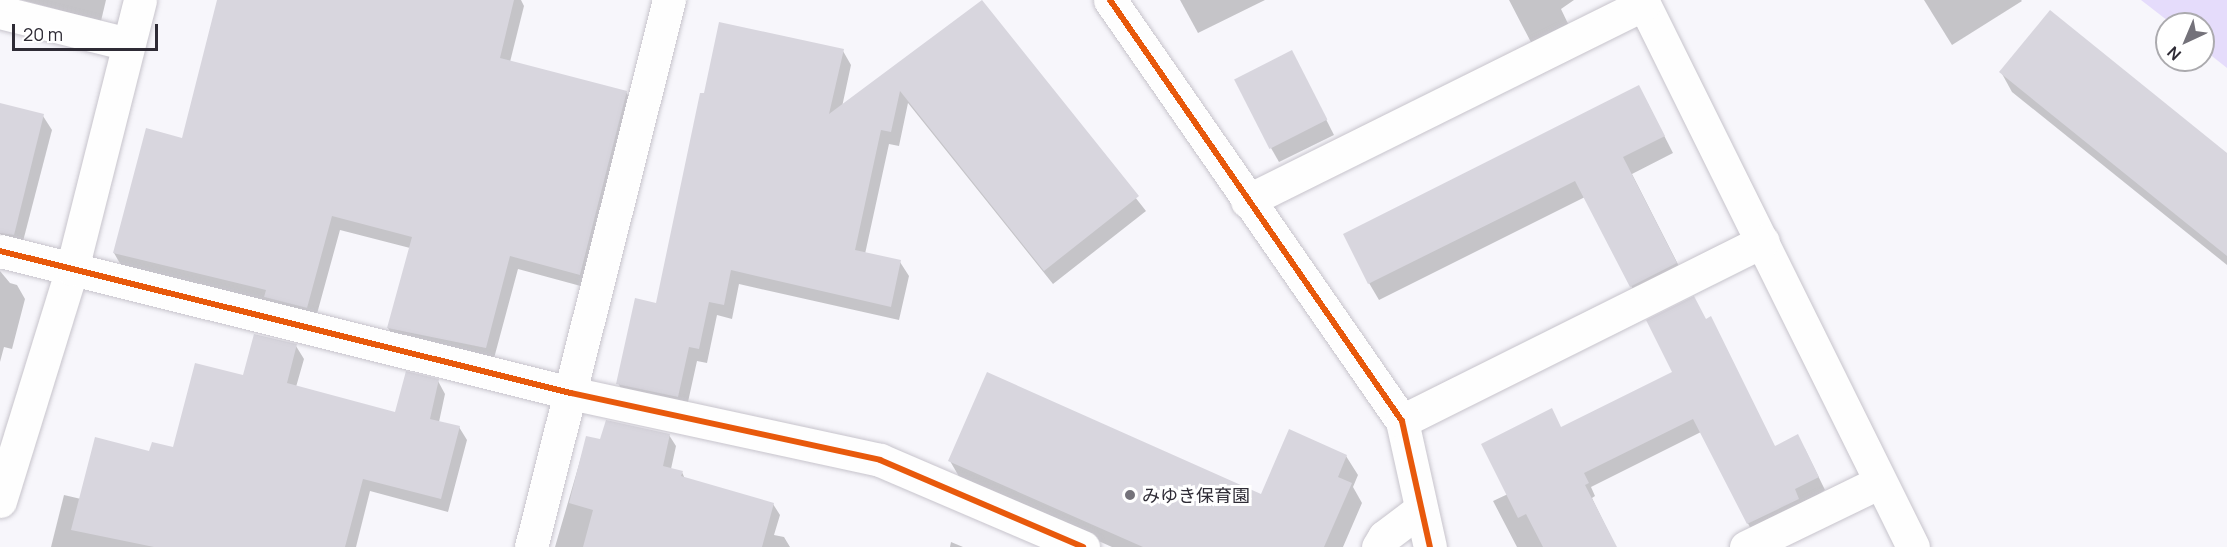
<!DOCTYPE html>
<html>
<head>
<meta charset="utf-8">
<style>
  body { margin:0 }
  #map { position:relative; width:2227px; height:547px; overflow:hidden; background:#f7f6fb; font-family:Manrope,"Noto Sans JP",sans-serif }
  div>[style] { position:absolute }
  .green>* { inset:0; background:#e5dcfb }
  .shadow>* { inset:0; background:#0003 }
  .building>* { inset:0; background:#d8d6de; transform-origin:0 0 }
  .roads { filter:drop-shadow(0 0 2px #c7c4cc) drop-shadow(0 0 2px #c7c4cc) }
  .street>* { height:33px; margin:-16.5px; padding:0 16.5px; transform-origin:16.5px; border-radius:16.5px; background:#fefefe }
  .secondary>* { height:33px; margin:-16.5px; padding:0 16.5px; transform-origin:16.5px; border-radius:16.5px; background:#fefefe }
  .cycleway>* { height:6px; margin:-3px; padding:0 3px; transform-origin:3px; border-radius:3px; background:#e8590c }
  .dots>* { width:16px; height:16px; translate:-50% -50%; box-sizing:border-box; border:3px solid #fff; border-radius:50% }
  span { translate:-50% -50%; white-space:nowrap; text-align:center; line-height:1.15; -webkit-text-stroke:6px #fff; paint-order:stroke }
  .poi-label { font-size:18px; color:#2e2b35 }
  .left { translate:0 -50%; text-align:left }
  .north { position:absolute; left:2155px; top:12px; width:60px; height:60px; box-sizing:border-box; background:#fff; border:2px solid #abaaae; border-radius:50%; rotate:224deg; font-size:16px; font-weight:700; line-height:24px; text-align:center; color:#2e2b35 }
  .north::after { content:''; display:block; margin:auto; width:21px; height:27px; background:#74727a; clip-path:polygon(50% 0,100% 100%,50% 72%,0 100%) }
  .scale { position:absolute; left:12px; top:24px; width:146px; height:27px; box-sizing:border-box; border:3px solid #2e2b35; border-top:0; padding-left:8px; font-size:18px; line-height:21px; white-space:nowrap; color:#2e2b35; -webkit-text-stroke:4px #fff; paint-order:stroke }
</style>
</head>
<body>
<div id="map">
  <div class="green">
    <i style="clip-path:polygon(2141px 0,2227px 0,2227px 68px,2203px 49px,2203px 24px,2172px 24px)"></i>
  </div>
  <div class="shadow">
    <i style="clip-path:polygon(22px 0,106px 0,101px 21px)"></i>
    <i style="clip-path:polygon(220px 0,521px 0,524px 6px,510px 62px,626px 92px,634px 106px,588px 288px,518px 269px,493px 362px,396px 342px,388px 328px,410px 248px,340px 230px,315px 321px,122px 267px,114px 253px,183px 140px)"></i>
    <i style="clip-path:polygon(1180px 0,1265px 0,1198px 33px)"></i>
    <i style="clip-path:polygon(1509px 0,1574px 0,1561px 9px,1572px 32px,1535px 50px)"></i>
    <i style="clip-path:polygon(1924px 0,2021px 0,2022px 1px,1952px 45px)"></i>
    <i style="clip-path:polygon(982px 2px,1146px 211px,1053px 284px,908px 103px,899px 146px,889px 144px,865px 254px,900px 262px,909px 276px,899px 320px,739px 284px,732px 319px,717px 315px,707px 363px,697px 361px,686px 411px,626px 398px,618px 383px,657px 305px,843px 51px,851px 65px,842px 107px)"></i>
    <i style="clip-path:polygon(1299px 66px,1334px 135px,1279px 162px,1271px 148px)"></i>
    <i style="clip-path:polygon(2001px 72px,2227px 154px,2227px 265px,2012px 92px)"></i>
    <i style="clip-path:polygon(1648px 104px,1673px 153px,1632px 174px,1686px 280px,1640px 303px,1585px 197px,1379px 300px,1369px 283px)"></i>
    <i style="clip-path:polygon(0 105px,43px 116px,52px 130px,21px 249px,0 249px)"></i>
    <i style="clip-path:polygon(0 271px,10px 283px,17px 285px,25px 299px,12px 349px,4px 347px,0 362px)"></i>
    <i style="clip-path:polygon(296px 346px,304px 359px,296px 387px,396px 414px,438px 381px,445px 394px,439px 422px,459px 427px,467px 440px,448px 512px,370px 491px,356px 547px,51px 547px,64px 495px,81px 499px,150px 452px,174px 449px,244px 377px)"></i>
    <i style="clip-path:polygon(1674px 372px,1776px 447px,1805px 449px,1825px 490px,1755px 537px,1701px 432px,1591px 487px,1595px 496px,1592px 498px,1616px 547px,1517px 547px,1493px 501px,1508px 494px,1561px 429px)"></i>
    <i style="clip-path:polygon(669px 435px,676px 446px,671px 469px,682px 472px,685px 479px,773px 504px,780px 515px,774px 535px,784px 537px,790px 547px,555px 547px,587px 437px,601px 441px)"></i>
    <i style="clip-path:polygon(1346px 456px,1358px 475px,1353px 487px,1362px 503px,1343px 547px,1112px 547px,961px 480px,950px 461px,1261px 496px)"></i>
    <i style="clip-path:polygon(951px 542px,963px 547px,950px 547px)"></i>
  </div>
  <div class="building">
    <i style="clip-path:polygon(217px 0,514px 0,500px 58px,627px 91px,580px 275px,510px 256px,486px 348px,387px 328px,412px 237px,332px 216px,307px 308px,264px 297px,266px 290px,113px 253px,146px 128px,182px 138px)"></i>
    <i style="clip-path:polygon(982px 0,1139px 196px,1044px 271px,900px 91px,891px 132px,881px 130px,855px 250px,901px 260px,891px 307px,731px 270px,724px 305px,709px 302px,699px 349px,689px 347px,678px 397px,616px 384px,635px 298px,656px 303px,700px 93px,704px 93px,719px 22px,844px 49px,829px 114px)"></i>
    <i style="clip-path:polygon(2050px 10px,2227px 153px,2227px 256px,1999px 72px)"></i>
    <i style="left:1292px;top:50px;width:78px;height:65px;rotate:63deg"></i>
    <i style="clip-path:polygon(1639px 85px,1665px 136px,1623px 157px,1677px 263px,1630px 287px,1575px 181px,1368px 284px,1343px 234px)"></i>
    <i style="clip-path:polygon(0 103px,44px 114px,14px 235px,0 233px)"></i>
    <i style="clip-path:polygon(1694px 296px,1706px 319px,1711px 316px,1775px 446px,1798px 434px,1819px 477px,1795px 489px,1799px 499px,1747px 524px,1693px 419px,1584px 473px,1589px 483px,1585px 485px,1617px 547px,1543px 547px,1526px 514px,1518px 518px,1481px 444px,1552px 408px,1561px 427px,1672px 372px,1646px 320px)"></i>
    <i style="clip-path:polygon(254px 334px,297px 344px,287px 383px,395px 412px,406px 371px,439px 379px,430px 419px,460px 426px,441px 499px,363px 479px,345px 547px,154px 547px,71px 530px,95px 437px,149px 451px,152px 442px,173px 447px,195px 363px,243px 375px)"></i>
    <i style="clip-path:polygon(987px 372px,1261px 494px,1289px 429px,1347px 455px,1338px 477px,1352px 483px,1324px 547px,1143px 547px,948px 461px)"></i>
    <i style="clip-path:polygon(606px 420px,670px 434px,663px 466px,683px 471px,681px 476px,774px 503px,762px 547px,583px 547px,593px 510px,569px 503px,586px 436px,600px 439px)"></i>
  </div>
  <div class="roads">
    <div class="street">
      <i style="left:1110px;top:0;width:512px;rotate:55.26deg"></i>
      <i style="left:1402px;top:421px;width:129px;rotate:77.5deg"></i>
      <i style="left:1642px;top:0;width:610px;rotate:63.64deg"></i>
      <i style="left:0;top:12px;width:132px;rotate:14deg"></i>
      <i style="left:1247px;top:201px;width:443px;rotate:-26.4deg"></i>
      <i style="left:0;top:251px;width:588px;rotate:13.97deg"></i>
      <i style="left:571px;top:393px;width:316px;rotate:12.2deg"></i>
      <i style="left:880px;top:460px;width:221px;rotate:23.2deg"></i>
      <i style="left:1402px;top:421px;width:403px;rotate:-26.5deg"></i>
      <i style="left:531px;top:547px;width:564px;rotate:-75.84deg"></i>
      <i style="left:1378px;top:547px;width:12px;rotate:-59deg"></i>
      <i style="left:1384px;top:537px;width:46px;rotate:-37.1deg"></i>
      <i style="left:1746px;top:547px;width:149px;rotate:-25.9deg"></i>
    </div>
    <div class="secondary">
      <i style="left:0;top:501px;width:243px;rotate:-72.8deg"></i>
      <i style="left:72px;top:269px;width:277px;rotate:-75.8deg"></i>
    </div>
  </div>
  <div class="cycleway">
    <i style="left:1110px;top:0;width:512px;rotate:55.26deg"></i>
    <i style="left:1402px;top:421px;width:129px;rotate:77.5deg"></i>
    <i style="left:0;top:251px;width:588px;rotate:13.97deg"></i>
    <i style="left:571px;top:393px;width:316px;rotate:12.2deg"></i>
    <i style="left:880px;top:460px;width:221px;rotate:23.2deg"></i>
  </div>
  <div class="dots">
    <i style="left:1130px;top:495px;background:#74727a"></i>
  </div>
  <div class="poi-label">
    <span class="left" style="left:1142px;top:495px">みゆき保育園</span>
  </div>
  <div class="north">N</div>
  <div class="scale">20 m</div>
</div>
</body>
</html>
